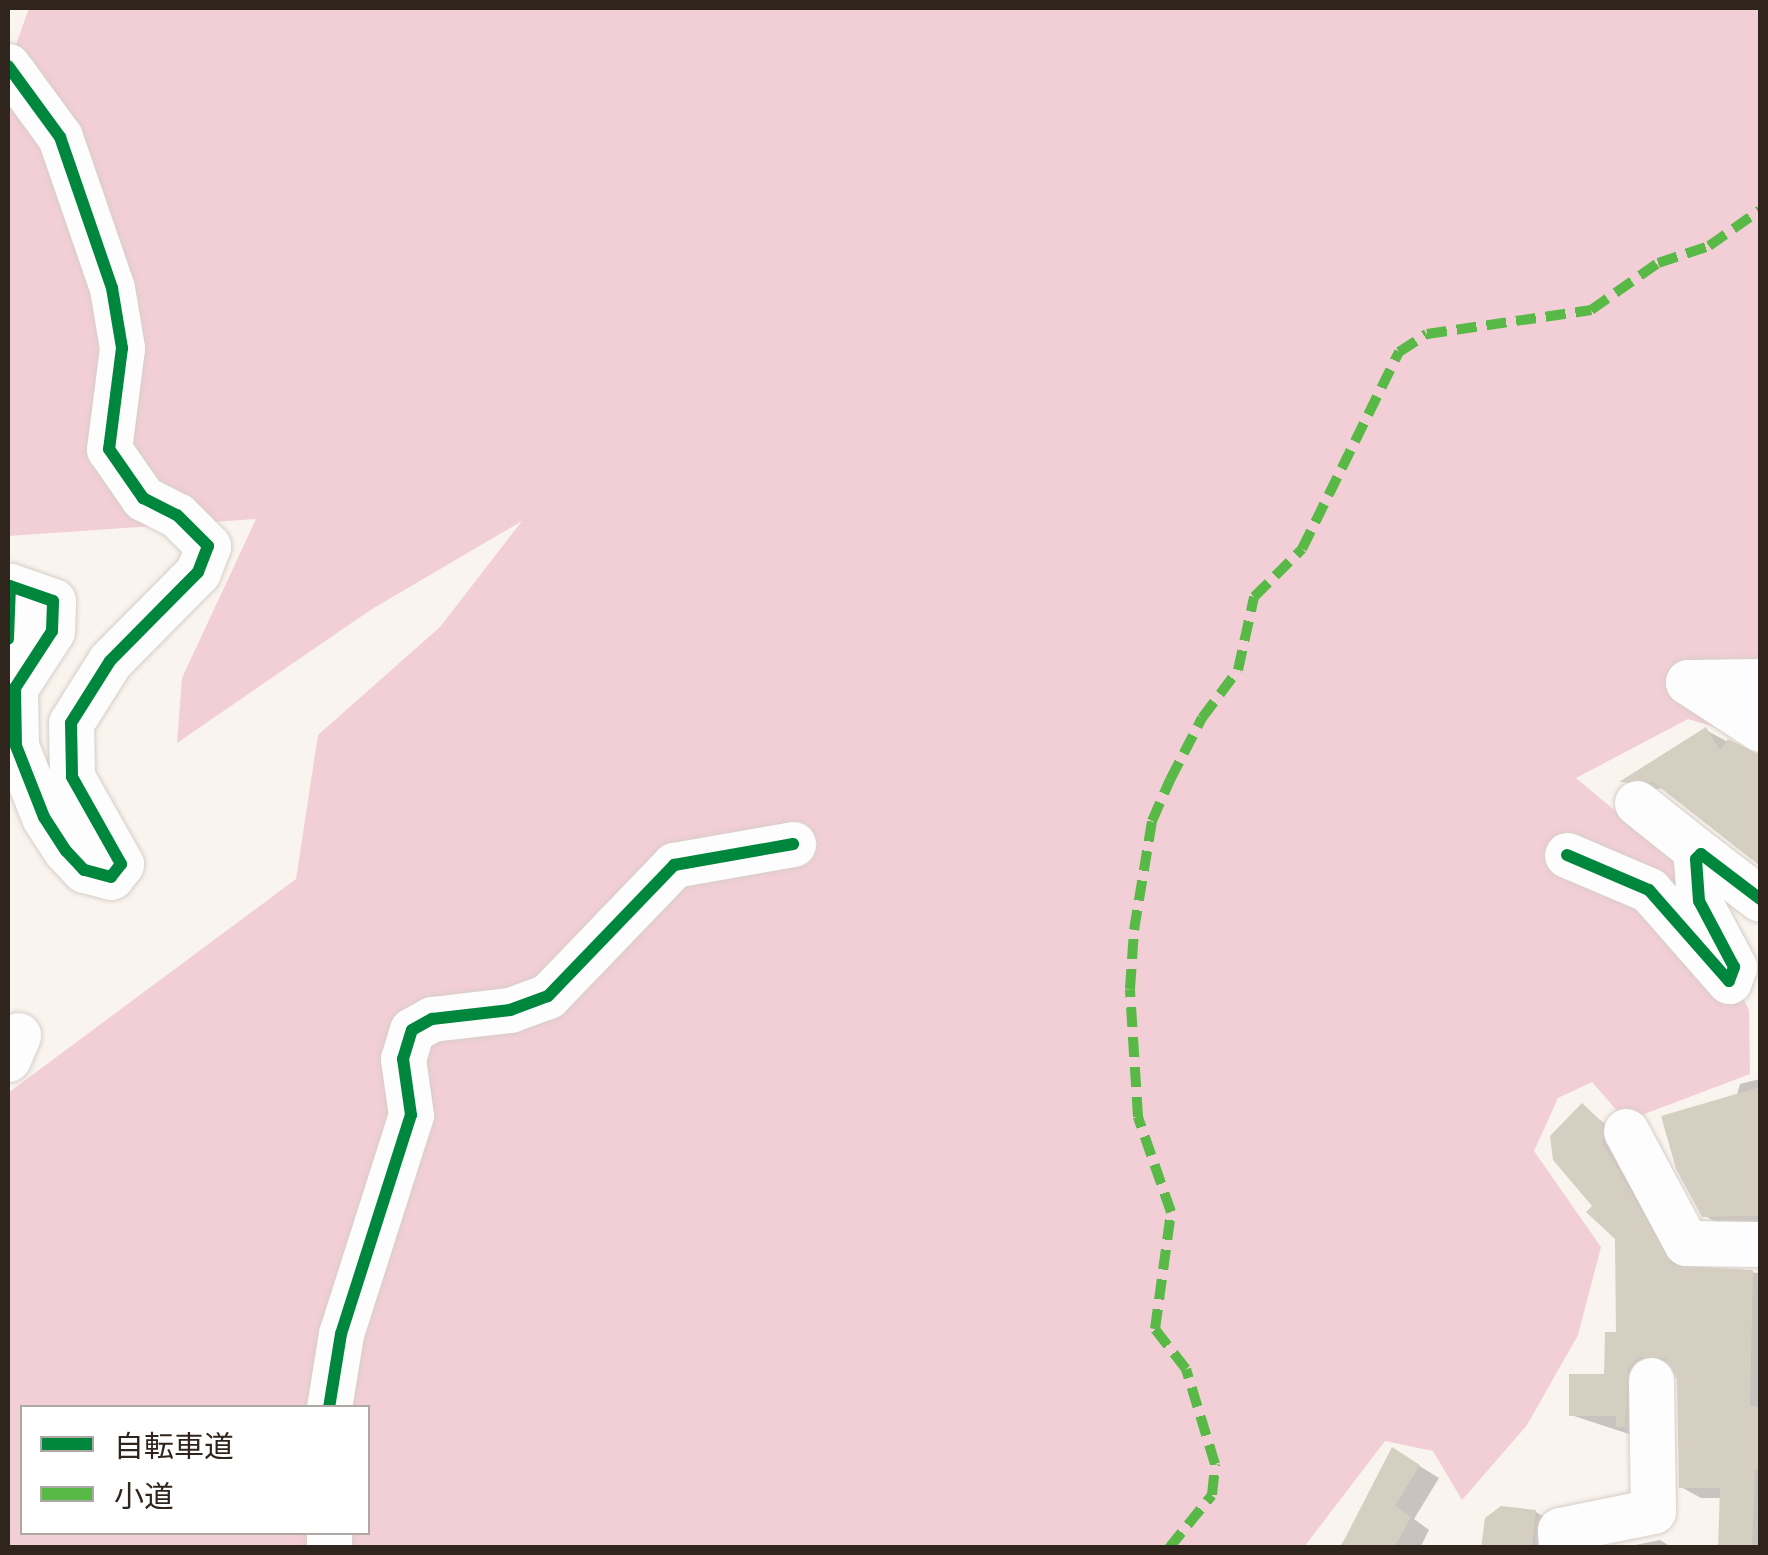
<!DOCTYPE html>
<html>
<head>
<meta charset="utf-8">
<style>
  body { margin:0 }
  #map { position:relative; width:1768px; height:1555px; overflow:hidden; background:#faf4ef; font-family:Raleway,"Noto Sans JP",sans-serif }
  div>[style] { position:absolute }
  .forest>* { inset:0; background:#f2ced6 }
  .shadow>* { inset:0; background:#0003 }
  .building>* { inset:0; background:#d5cfc2 }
  .roads { filter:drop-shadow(0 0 2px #d6cec7) drop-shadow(0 0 2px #d6cec7) }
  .street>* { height:45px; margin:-22.5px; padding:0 22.5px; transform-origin:22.5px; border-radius:22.5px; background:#fefdfd }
  .quiet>* { height:10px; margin-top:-5px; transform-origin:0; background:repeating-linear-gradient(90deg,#58b947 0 20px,transparent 0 30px) }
  .cycleway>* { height:12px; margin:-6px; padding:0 6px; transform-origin:6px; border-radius:6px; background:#00873e }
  span { translate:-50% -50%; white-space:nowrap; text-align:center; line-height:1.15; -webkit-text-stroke:8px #fff; paint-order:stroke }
  .frame { position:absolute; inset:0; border:10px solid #2f251c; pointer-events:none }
  .legend { position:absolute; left:20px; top:1405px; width:350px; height:130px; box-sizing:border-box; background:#fff; border:2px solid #aca8a4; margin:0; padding:12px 18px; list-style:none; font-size:30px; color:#2f251c }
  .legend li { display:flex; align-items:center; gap:20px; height:50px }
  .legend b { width:50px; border:2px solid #aca8a4 }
</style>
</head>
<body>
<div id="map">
  <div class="forest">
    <i style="clip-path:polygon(evenodd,29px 8px,1760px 8px,1760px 740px,1688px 719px,1576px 778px,1674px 860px,1749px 1010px,1750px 1074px,1626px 1121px,1592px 1082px,1558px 1098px,1534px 1151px,1601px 1247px,1578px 1335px,1527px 1425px,1462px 1500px,1433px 1451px,1385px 1441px,1304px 1547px,8px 1547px,8px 1093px,296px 879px,318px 735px,440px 627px,522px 521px,372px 609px,177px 743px,182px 678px,256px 519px,8px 536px,8px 67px,29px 8px,22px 1408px,368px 1408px,368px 1532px,22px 1532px,22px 1408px)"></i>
  </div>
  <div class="shadow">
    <i style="clip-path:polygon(1706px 730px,1726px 741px,1760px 784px,1760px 863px,1664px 788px,1641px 791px,1624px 781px)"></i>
    <i style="clip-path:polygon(1760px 1079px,1760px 1229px,1724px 1227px,1704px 1215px,1740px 1084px)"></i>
    <i style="clip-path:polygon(1583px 1107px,1621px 1136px,1622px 1156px,1685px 1268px,1760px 1273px,1760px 1548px,1720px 1548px,1722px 1498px,1701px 1498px,1681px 1487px,1680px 1379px,1673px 1367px,1659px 1367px,1638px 1437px,1571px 1415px,1607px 1377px,1619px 1334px,1618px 1238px,1595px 1206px)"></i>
    <i style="clip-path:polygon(1413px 1462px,1439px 1478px,1414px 1519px,1429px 1530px,1420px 1548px,1338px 1548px)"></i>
    <i style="clip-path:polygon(1536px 1512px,1556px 1524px,1553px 1548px,1483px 1548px)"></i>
    <i style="clip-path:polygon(1660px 1540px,1673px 1548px,1620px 1548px)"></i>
  </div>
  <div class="building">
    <i style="clip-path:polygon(1706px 727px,1720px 750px,1728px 739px,1760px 755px,1760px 866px,1653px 782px,1619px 782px)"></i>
    <i style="clip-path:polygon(1760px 1087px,1760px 1216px,1702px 1217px,1676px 1169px,1661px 1116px)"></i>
    <i style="clip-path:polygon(1582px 1103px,1602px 1122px,1603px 1143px,1672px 1265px,1753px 1270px,1750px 1406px,1760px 1407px,1760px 1469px,1755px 1469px,1752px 1548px,1718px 1548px,1720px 1488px,1679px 1488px,1677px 1380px,1665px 1358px,1638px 1357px,1628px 1368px,1625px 1427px,1616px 1427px,1616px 1416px,1569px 1416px,1569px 1374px,1604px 1374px,1605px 1332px,1616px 1332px,1615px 1239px,1586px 1212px,1592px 1206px,1553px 1160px,1550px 1136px)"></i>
    <i style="clip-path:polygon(1392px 1447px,1420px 1465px,1395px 1506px,1411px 1517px,1394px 1548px,1340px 1548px)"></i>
    <i style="clip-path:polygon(1501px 1506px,1536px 1510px,1532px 1548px,1481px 1548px,1485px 1518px)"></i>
  </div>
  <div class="roads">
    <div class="street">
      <i style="left:8px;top:66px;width:88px;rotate:53.8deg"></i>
      <i style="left:60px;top:137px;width:160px;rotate:71deg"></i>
      <i style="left:112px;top:288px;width:61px;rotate:80.5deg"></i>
      <i style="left:122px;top:348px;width:102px;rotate:97.3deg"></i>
      <i style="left:109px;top:449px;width:60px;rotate:55.2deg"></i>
      <i style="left:143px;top:498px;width:38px;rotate:27deg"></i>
      <i style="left:177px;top:515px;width:44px;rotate:45deg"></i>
      <i style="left:208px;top:546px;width:28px;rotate:111deg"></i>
      <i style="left:198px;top:572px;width:125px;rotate:134.7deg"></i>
      <i style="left:110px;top:661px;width:73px;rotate:122.2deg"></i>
      <i style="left:71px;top:723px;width:54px;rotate:88.9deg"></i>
      <i style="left:72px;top:777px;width:100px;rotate:60.6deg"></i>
      <i style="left:121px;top:864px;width:16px;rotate:128deg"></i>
      <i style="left:111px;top:877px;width:28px;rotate:-165deg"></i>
      <i style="left:84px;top:870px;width:26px;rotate:-133deg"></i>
      <i style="left:66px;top:851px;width:40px;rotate:-122.9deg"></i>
      <i style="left:44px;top:817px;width:76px;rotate:-111.5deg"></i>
      <i style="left:16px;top:746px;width:58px;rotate:-91deg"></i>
      <i style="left:15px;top:688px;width:68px;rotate:-57deg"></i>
      <i style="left:52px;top:631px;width:30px;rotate:-88deg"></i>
      <i style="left:53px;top:601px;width:46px;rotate:-160.8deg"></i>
      <i style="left:10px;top:586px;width:53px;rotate:92.2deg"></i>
      <i style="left:1760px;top:681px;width:72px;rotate:179.2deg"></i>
      <i style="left:1688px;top:682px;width:86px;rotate:33.1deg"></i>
      <i style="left:1637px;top:803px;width:82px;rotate:38.6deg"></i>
      <i style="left:1567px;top:855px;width:89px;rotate:23.1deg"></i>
      <i style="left:1649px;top:890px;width:121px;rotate:48.7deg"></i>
      <i style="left:1729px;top:981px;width:15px;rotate:-70deg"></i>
      <i style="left:1734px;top:967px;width:75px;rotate:-117.9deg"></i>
      <i style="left:1699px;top:901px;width:42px;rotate:-94.1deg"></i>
      <i style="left:1696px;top:859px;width:7px;rotate:-45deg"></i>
      <i style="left:1701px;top:854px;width:74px;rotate:37.3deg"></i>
      <i style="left:8px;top:1059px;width:26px;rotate:-67deg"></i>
      <i style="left:1626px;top:1131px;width:127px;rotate:61.8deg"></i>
      <i style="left:1686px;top:1243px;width:74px;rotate:0.8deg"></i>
      <i style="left:329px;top:1408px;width:75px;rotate:-80.8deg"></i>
      <i style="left:341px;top:1334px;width:230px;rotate:-72.3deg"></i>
      <i style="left:411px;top:1115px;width:57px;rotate:-98.1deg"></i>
      <i style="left:403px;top:1059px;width:30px;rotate:-73deg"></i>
      <i style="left:412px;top:1030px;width:23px;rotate:-29deg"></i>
      <i style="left:432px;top:1019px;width:79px;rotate:-6.6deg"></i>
      <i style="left:510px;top:1010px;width:40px;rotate:-20.2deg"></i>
      <i style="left:548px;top:996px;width:182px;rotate:-46.1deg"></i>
      <i style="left:674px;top:865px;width:121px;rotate:-10deg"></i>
      <i style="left:329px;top:1548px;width:16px;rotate:-90deg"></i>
      <i style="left:1561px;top:1548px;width:18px;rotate:-93deg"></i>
      <i style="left:1560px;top:1530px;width:95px;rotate:-11.5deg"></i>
      <i style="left:1653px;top:1511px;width:131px;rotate:-90.9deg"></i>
    </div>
  </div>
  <div class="quiet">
    <i style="left:1169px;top:1548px;width:68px;rotate:-50.9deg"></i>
    <i style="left:1212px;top:1495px;width:31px;rotate:-84deg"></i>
    <i style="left:1215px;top:1464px;width:99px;rotate:-107deg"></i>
    <i style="left:1186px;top:1369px;width:51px;rotate:-127.8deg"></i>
    <i style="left:1155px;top:1329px;width:118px;rotate:-82.2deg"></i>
    <i style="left:1171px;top:1212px;width:101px;rotate:-109.2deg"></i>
    <i style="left:1138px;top:1117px;width:128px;rotate:-93.6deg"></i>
    <i style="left:1130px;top:989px;width:59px;rotate:-86.1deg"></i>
    <i style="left:1134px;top:930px;width:110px;rotate:-80.6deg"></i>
    <i style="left:1152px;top:821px;width:45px;rotate:-66.3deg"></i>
    <i style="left:1170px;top:780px;width:70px;rotate:-62.7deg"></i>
    <i style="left:1202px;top:718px;width:60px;rotate:-53.1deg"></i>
    <i style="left:1238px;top:670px;width:75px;rotate:-77.6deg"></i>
    <i style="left:1254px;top:597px;width:68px;rotate:-45deg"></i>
    <i style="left:1302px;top:549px;width:220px;rotate:-63.8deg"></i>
    <i style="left:1399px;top:352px;width:33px;rotate:-33deg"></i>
    <i style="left:1427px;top:334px;width:166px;rotate:-8.3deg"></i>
    <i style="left:1591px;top:310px;width:82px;rotate:-35deg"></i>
    <i style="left:1658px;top:263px;width:54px;rotate:-18.4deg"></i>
    <i style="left:1709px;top:246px;width:62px;rotate:-35.2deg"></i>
  </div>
  <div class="cycleway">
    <i style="left:8px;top:66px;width:88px;rotate:53.8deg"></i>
    <i style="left:60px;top:137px;width:160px;rotate:71deg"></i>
    <i style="left:112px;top:288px;width:61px;rotate:80.5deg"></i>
    <i style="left:122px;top:348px;width:102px;rotate:97.3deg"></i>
    <i style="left:109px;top:449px;width:60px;rotate:55.2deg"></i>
    <i style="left:143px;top:498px;width:38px;rotate:27deg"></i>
    <i style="left:177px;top:515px;width:44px;rotate:45deg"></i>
    <i style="left:208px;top:546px;width:28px;rotate:111deg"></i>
    <i style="left:198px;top:572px;width:125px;rotate:134.7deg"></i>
    <i style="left:110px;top:661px;width:73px;rotate:122.2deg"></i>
    <i style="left:71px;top:723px;width:54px;rotate:88.9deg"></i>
    <i style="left:72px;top:777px;width:100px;rotate:60.6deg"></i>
    <i style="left:121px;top:864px;width:16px;rotate:128deg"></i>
    <i style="left:111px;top:877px;width:28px;rotate:-165deg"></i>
    <i style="left:84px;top:870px;width:26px;rotate:-133deg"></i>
    <i style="left:66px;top:851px;width:40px;rotate:-122.9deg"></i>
    <i style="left:44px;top:817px;width:76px;rotate:-111.5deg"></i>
    <i style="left:16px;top:746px;width:58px;rotate:-91deg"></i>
    <i style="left:15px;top:688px;width:68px;rotate:-57deg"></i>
    <i style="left:52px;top:631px;width:30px;rotate:-88deg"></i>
    <i style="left:53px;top:601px;width:46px;rotate:-160.8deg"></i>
    <i style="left:10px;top:586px;width:53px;rotate:92.2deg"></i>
    <i style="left:1567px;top:855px;width:89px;rotate:23.1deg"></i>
    <i style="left:1649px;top:890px;width:121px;rotate:48.7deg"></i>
    <i style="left:1729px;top:981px;width:15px;rotate:-70deg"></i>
    <i style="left:1734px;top:967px;width:75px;rotate:-117.9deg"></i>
    <i style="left:1699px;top:901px;width:42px;rotate:-94.1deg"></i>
    <i style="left:1696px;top:859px;width:7px;rotate:-45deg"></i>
    <i style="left:1701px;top:854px;width:74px;rotate:37.3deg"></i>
    <i style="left:329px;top:1408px;width:75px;rotate:-80.8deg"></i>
    <i style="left:341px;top:1334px;width:230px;rotate:-72.3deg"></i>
    <i style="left:411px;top:1115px;width:57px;rotate:-98.1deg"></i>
    <i style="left:403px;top:1059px;width:30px;rotate:-73deg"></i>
    <i style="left:412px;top:1030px;width:23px;rotate:-29deg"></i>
    <i style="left:432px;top:1019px;width:79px;rotate:-6.6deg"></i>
    <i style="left:510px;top:1010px;width:40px;rotate:-20.2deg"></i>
    <i style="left:548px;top:996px;width:182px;rotate:-46.1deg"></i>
    <i style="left:674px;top:865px;width:121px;rotate:-10deg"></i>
  </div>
  <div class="frame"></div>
  <ul class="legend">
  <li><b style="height:12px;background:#00873e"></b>自転車道</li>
  <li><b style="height:12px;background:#58b947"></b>小道</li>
  </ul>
</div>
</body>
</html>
